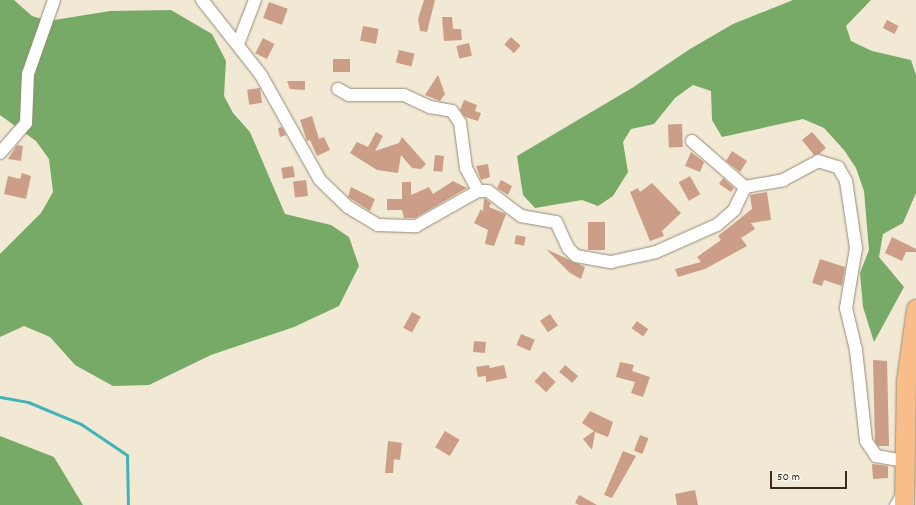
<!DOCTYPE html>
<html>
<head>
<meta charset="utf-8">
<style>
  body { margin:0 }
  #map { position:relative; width:916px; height:505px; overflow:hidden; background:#f1e9d4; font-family:Dekko,sans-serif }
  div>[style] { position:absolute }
  .forest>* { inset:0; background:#7a6 }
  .stream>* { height:3px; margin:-1.5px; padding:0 1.5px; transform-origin:1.5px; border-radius:1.5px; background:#43b3ba }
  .building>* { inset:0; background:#cc9e87; transform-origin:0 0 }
  .roads { filter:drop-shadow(0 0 1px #968a79) drop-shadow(0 0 1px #968a79) }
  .service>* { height:6px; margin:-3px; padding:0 3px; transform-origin:3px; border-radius:3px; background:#fff }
  .minor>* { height:12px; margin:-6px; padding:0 6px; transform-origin:6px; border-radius:6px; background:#fff }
  .primary>* { height:19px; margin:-9.5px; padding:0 9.5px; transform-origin:9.5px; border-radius:9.5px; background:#f8bd89 }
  span { translate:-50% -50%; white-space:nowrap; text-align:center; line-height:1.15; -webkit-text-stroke:4px #f6f6f2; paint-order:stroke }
  .scale { position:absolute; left:770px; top:471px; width:77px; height:18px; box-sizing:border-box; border:2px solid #3b2a1e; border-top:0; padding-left:5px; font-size:12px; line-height:14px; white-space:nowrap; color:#3b2a1e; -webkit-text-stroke:3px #f6f6f2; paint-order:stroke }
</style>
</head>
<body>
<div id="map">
  <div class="forest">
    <i style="clip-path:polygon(0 0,14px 0,32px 16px,48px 21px,110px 11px,171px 10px,212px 34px,226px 61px,224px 96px,233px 113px,250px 132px,285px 214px,331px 225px,349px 237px,359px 266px,339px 306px,294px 327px,211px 355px,149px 385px,113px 386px,75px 365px,50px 337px,24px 326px,0 337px,0 254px,41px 213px,53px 192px,49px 159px,36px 141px,0 115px)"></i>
    <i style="clip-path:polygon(793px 0,871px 0,846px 26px,851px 41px,872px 51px,911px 60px,916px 75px,916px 193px,903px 223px,883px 234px,879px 257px,904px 287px,874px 342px,863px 307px,860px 273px,869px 250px,864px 191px,856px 168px,844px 150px,824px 128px,803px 119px,722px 137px,712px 120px,711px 91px,693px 85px,675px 98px,654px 124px,631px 129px,623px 142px,628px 172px,613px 196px,598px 206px,582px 200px,535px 208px,523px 195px,517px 156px,632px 88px,690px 49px,733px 24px)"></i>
    <i style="clip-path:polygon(0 436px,54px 457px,83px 505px,0 505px)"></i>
  </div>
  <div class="stream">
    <i style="left:0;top:397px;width:28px;rotate:10deg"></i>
    <i style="left:28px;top:402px;width:57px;rotate:22.5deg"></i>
    <i style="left:81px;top:424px;width:55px;rotate:34deg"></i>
    <i style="left:127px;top:455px;width:50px;rotate:88.9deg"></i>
  </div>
  <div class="building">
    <i style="clip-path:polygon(424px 0,435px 0,427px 32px,420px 31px,418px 19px)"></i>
    <i style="left:269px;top:2px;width:20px;height:17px;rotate:20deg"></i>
    <i style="clip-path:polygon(442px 17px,452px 17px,453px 29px,461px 29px,462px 40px,444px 41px)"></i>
    <i style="left:887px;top:20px;width:13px;height:9px;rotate:27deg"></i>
    <i style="left:363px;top:26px;width:16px;height:15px;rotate:11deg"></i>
    <i style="left:511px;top:37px;width:13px;height:10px;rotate:42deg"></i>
    <i style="left:263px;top:38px;width:13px;height:17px;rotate:27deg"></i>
    <i style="left:469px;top:43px;width:13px;height:13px;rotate:77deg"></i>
    <i style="left:399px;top:50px;width:16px;height:13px;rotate:14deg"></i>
    <i style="left:333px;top:59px;width:17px;height:13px"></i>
    <i style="clip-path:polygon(438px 75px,445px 94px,440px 101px,425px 95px)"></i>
    <i style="clip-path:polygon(287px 81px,305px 81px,305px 90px,290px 89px)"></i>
    <i style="left:260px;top:88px;width:15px;height:13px;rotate:82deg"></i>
    <i style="clip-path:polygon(464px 100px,477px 105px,475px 111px,481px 113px,478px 121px,465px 117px,460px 110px)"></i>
    <i style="clip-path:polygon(312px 116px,319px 139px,324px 137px,330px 150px,317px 156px,310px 140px,307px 141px,300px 120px)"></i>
    <i style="left:682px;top:124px;width:23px;height:14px;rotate:88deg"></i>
    <i style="clip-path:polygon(282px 127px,286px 135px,280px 137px,278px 128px)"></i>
    <i style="clip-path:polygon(376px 132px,383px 136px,375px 151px,399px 143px,402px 137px,426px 164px,421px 169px,412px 168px,401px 155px,398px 173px,377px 170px,350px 153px,357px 142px,368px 147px)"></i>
    <i style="clip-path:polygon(812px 132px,826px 148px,819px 154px,814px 155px,802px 140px)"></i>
    <i style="clip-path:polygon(17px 145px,23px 146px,21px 161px,8px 159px)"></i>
    <i style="clip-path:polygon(732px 151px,747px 161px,740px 172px,726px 161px)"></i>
    <i style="clip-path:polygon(691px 152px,704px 162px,700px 172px,685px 166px)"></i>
    <i style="left:435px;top:155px;width:9px;height:16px;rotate:6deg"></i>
    <i style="clip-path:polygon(488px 164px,490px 177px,481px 180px,476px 166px)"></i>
    <i style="left:293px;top:166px;width:11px;height:12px;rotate:80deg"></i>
    <i style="clip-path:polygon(22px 173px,31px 176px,26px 199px,4px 194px,8px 176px,20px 179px)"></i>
    <i style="left:690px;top:176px;width:21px;height:13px;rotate:61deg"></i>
    <i style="clip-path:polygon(723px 178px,734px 188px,731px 192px,719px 184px)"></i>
    <i style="left:306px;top:180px;width:16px;height:13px;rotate:83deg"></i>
    <i style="clip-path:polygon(501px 180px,512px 186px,508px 195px,497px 188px)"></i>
    <i style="clip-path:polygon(453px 181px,467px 188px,415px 218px,404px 218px,402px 210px,387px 210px,387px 199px,402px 199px,402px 182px,411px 182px,411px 195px,429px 187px,433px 194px)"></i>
    <i style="clip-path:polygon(652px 183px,681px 213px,662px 231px,664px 236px,650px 241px,630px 192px,638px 188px,640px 192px)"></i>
    <i style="clip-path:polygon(351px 187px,375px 199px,370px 211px,348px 197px)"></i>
    <i style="clip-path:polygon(767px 192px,771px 220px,751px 223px,755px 229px,741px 238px,747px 246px,705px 269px,678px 277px,675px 269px,701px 262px,697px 257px,721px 240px,718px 236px,752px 209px,750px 195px)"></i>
    <i style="clip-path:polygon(484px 198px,491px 203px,489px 207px,506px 214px,494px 246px,485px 244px,488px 230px,474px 223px,481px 209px,483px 212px)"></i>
    <i style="left:588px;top:222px;width:17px;height:28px"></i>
    <i style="left:516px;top:235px;width:10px;height:9px;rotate:11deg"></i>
    <i style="clip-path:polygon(892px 237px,916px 249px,916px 252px,906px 252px,902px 261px,885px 253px)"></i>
    <i style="clip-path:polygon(546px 249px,585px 267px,581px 279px,570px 273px)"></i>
    <i style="clip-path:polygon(820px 259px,845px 267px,842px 286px,824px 280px,822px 286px,812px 283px)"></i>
    <i style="left:412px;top:312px;width:10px;height:18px;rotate:29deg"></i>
    <i style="left:550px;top:314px;width:14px;height:12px;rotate:56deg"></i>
    <i style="left:637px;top:321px;width:14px;height:9px;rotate:36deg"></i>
    <i style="left:521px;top:334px;width:15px;height:12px;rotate:23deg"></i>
    <i style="left:474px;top:341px;width:12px;height:11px;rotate:5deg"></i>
    <i style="clip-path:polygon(873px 360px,887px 361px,889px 446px,878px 446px,875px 442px)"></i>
    <i style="clip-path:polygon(620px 362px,634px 365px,632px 371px,650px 377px,643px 397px,631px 393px,635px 382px,616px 377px)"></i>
    <i style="clip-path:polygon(489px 365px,490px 368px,504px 365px,507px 378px,486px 382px,486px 376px,478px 377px,476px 367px)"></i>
    <i style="left:565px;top:365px;width:17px;height:9px;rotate:40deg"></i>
    <i style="left:544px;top:371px;width:16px;height:14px;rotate:43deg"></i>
    <i style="clip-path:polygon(590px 411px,613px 422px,608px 437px,595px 432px,592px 450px,583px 439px,594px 431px,582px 423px)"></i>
    <i style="left:445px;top:431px;width:17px;height:19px;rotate:31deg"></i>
    <i style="left:640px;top:435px;width:9px;height:17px;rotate:21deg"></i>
    <i style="clip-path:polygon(388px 441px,402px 443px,400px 460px,394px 459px,393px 473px,385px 473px)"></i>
    <i style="clip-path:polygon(623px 451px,636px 456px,612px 498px,604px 495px)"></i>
    <i style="clip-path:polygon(872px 464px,888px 466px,888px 478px,873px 479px)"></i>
    <i style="clip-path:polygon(695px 490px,698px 505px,677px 505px,675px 494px)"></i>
    <i style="clip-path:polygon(579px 495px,597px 505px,579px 505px,575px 503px)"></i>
  </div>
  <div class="roads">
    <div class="service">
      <i style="left:893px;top:505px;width:12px;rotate:-59deg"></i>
    </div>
    <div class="minor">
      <i style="left:202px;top:0;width:95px;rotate:51.8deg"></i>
      <i style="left:261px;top:75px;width:120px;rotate:60.7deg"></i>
      <i style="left:320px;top:180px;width:39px;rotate:44deg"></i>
      <i style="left:348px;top:207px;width:35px;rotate:31deg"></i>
      <i style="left:378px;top:225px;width:38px;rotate:2deg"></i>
      <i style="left:416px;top:226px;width:71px;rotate:-29.4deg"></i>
      <i style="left:478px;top:191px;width:10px"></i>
      <i style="left:488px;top:191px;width:41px;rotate:37.1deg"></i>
      <i style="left:521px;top:216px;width:36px;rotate:10deg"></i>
      <i style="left:556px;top:222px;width:29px;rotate:65deg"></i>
      <i style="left:568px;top:248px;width:11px;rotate:45deg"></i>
      <i style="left:576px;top:256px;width:36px;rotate:10deg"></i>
      <i style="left:611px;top:262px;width:46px;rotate:-12.5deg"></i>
      <i style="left:656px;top:252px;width:67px;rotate:-23.9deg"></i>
      <i style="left:717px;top:225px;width:23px;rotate:-41deg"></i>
      <i style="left:734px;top:210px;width:25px;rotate:-64deg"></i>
      <i style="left:745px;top:187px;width:39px;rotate:-10deg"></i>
      <i style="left:783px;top:180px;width:40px;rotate:-28deg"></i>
      <i style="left:818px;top:161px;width:21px;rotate:17deg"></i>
      <i style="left:838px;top:167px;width:16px;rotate:60deg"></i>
      <i style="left:846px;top:181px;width:68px;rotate:81.5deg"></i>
      <i style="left:856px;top:248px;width:61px;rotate:99.5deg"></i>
      <i style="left:846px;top:308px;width:43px;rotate:76.6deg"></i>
      <i style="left:856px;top:350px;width:92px;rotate:83.7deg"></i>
      <i style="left:866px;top:441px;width:18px;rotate:56deg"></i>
      <i style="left:876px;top:456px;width:29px;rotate:10deg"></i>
      <i style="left:238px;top:44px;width:47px;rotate:-68.9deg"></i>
      <i style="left:338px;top:89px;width:13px;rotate:29deg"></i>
      <i style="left:349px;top:95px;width:55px"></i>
      <i style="left:404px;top:95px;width:29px;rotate:25deg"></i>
      <i style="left:430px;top:107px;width:22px;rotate:10deg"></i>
      <i style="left:452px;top:111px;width:14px;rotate:56deg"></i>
      <i style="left:460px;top:123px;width:45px;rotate:82.4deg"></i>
      <i style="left:466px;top:168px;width:26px;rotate:62deg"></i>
      <i style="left:692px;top:141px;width:70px;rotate:41deg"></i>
      <i style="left:0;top:153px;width:40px;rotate:-49deg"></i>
      <i style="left:26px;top:123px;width:49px;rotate:-87.7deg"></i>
      <i style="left:28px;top:74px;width:78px;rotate:-70.6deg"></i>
    </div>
    <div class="primary">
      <i style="left:904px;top:505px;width:124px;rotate:-89.1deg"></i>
      <i style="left:906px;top:381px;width:73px;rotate:-82.1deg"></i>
    </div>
  </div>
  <div class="scale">50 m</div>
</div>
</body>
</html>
